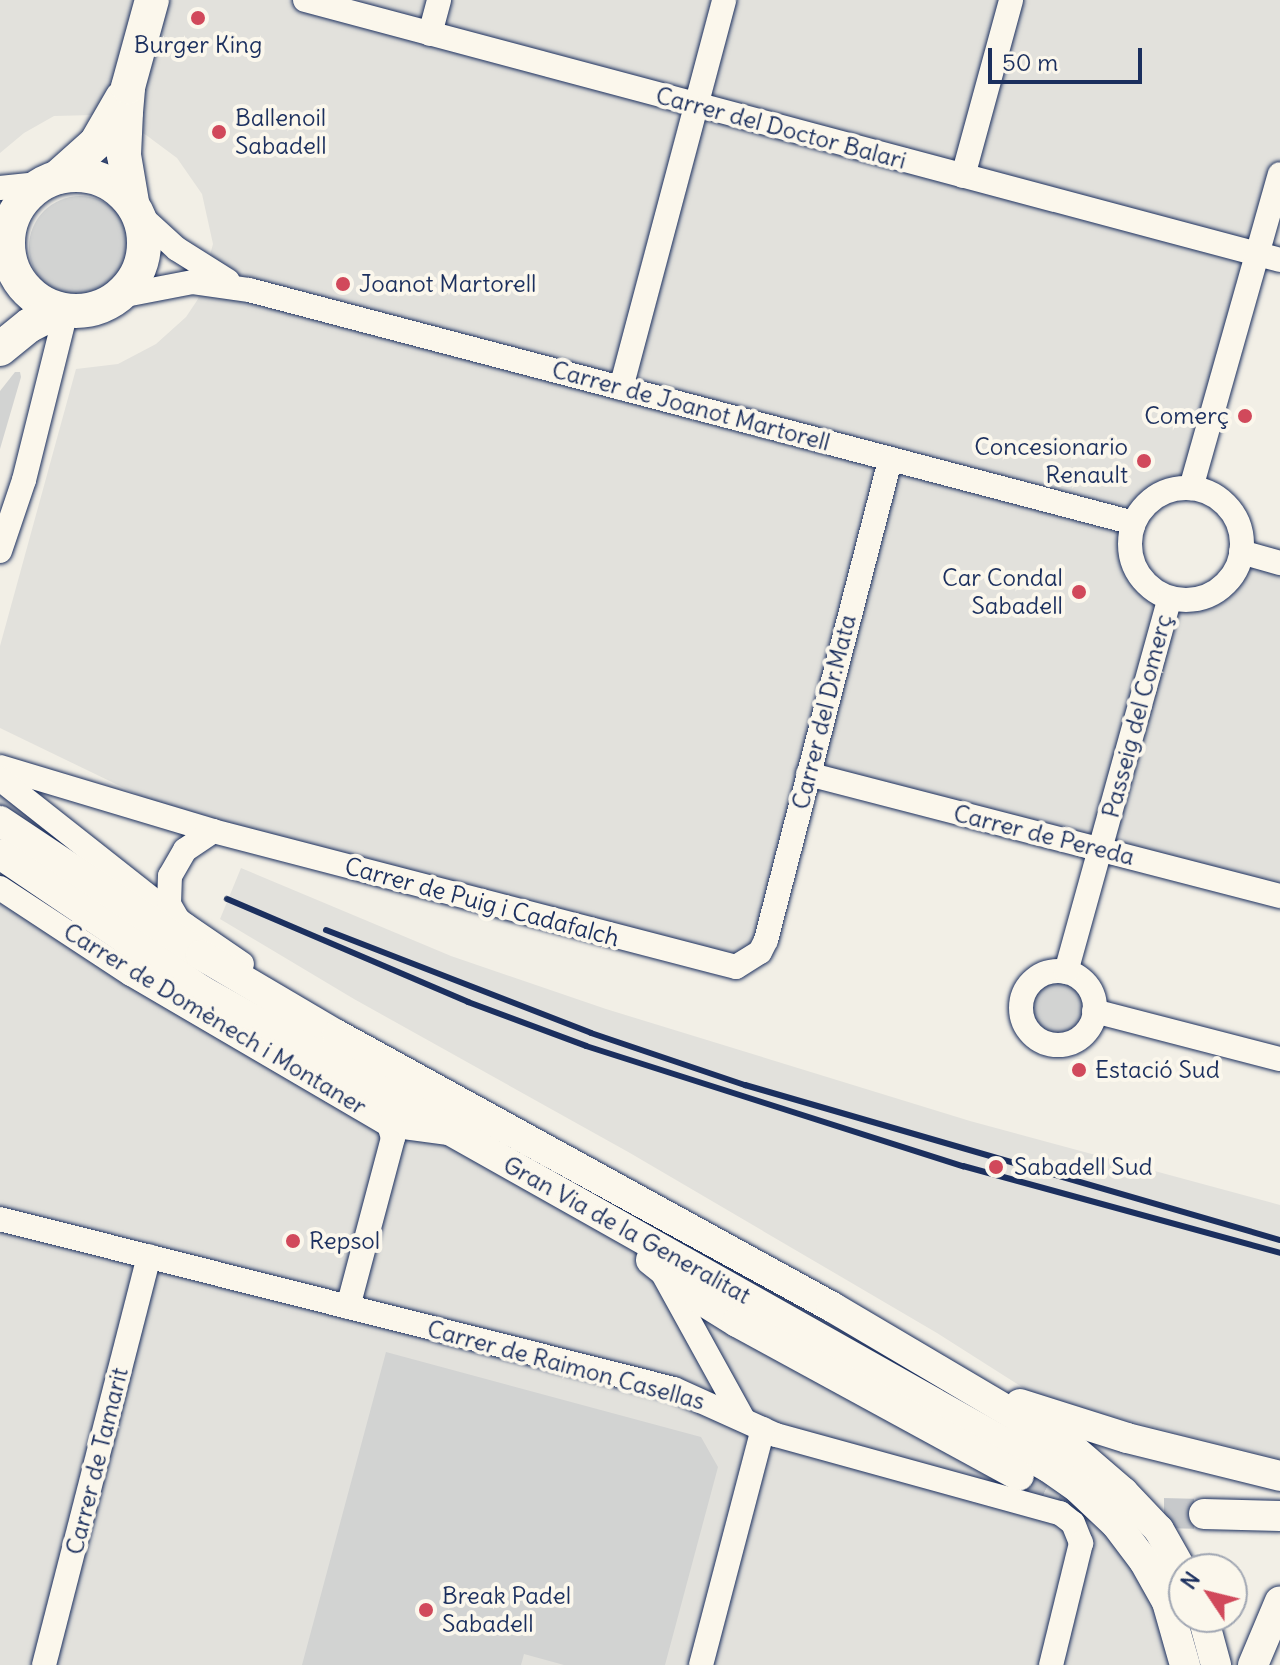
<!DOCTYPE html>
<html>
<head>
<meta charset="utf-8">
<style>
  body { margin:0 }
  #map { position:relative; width:1280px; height:1665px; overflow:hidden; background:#f2efe6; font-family:Delius,sans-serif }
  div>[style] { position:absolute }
  .built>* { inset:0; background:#e2e1dc }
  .green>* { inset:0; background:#d2d3d2 }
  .round { border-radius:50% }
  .tertiary-tunnel>* { height:30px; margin-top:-15px; transform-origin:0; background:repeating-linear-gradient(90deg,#c7c9cb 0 30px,transparent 0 45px) }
  .roads { filter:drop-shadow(0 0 2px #1b2f5e) drop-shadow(0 0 2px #1b2f5e) }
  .minor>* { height:24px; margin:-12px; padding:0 12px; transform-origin:12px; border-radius:12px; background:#fbf7ec }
  .minor>.ring { margin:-12px; padding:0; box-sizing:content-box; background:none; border:24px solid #fbf7ec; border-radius:50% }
  .tertiary>* { height:30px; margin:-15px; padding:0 15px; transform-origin:15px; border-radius:15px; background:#fbf7ec }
  .secondary>* { height:34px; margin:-17px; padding:0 17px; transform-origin:17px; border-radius:17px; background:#fbf7ec }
  .secondary>.ring { margin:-17px; padding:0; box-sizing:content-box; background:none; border:34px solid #fbf7ec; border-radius:50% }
  .rail>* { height:6px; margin:-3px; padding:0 3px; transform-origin:3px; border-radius:3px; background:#1b2f5e }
  .dots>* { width:22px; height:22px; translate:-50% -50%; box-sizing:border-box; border:4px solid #fbf7ec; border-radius:50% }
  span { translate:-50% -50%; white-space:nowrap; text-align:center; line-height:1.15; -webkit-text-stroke:8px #fbf7ec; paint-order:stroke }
  .poi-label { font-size:24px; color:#1b2f5e }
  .left { translate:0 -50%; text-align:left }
  .right { translate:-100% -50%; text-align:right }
  .street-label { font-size:24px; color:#1b2f5e }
  .north { position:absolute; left:1168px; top:1553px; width:80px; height:80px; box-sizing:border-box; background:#fbf7ec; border:2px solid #a1a7b3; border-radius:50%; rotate:305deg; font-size:22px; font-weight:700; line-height:32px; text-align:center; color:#1b2f5e }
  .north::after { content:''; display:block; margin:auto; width:28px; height:36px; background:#d1495b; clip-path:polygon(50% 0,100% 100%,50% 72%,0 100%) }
  .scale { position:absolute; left:988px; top:48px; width:154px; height:36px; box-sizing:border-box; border:4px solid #1b2f5e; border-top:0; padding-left:10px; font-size:24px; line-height:28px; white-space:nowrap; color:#1b2f5e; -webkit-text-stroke:6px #fbf7ec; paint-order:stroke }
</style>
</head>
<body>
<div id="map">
  <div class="built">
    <i style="clip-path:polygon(0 0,1280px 0,1280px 174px,1191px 488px,1171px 489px,1143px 507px,1134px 523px,1130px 542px,1131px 557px,1143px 580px,1164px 596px,1183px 600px,1212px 593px,1225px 584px,1237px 568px,1241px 552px,1280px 563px,1280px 896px,809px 774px,750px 960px,213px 831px,0 728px,0 646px,76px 369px,118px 364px,156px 344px,186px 317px,198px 299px,213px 244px,202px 194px,177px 158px,146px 135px,115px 118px,94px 115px,54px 116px,24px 133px,0 153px)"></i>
    <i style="clip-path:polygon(241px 868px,451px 956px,606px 1009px,970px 1121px,1280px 1205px,1280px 1459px,1039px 1398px,937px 1333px,630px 1153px,354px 999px,220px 919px)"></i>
    <i style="clip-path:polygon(0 878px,1060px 1486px,1132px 1557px,1170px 1632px,1175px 1665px,0 1665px)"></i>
  </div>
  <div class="green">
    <i class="round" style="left:29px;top:196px;width:102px;height:102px"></i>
    <i style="clip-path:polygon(15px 372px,20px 372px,21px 377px,0 449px,0 391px)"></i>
    <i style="clip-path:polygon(0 791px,144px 907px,0 808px)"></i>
    <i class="round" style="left:1032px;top:982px;width:52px;height:52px"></i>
    <i style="clip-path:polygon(386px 1352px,701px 1437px,718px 1467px,665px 1665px,564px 1665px,524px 1654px,521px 1665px,302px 1665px)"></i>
  </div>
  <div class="tertiary-tunnel">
    <i style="left:1019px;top:1476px;width:73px;rotate:24.1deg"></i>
    <i style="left:1086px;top:1506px;width:34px;rotate:10deg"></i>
    <i style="left:1119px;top:1512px;width:85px;rotate:1.3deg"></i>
  </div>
  <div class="roads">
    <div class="minor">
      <i style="left:305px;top:0;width:1009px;rotate:14.93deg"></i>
      <i style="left:430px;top:34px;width:35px;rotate:-75deg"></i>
      <i style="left:963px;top:176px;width:182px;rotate:-74.7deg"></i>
      <i style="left:0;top:188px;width:39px;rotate:-6deg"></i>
      <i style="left:143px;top:218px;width:46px;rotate:42.4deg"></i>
      <i style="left:177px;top:249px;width:60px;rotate:32.1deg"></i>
      <i style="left:0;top:228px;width:12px;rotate:48deg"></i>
      <i style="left:120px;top:296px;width:74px;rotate:-10.9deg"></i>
      <i style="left:193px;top:282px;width:57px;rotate:8.1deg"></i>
      <i style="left:249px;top:290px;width:915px;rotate:14.75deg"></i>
      <i style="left:621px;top:388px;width:401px;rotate:-75.1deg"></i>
      <i style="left:1191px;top:488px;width:326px;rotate:-74.2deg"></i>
      <i class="ring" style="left:1130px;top:488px;width:88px;height:88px"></i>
      <i style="left:0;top:551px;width:75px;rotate:-71.3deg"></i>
      <i style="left:24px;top:480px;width:174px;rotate:-76deg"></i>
      <i style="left:1241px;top:552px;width:41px;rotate:15.8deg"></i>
      <i style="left:0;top:767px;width:222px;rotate:16.7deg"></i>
      <i style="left:213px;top:831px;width:540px;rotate:14.58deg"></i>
      <i style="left:736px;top:967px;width:28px;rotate:-32deg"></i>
      <i style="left:760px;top:952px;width:13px;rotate:-63deg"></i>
      <i style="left:766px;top:940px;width:497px;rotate:-75.5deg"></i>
      <i style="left:808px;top:774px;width:488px;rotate:14.5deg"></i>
      <i style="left:0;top:779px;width:236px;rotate:38.3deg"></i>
      <i style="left:185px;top:925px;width:69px;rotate:34.4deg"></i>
      <i style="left:0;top:888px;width:157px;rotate:33.3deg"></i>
      <i style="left:131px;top:974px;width:299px;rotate:30.3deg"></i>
      <i style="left:389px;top:1125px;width:60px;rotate:7.7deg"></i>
      <i style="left:177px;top:918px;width:16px;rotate:-120deg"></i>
      <i style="left:169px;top:904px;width:28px;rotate:-88deg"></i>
      <i style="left:170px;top:876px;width:30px;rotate:-60deg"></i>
      <i style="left:185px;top:850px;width:34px;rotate:-34deg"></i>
      <i class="ring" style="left:1021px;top:971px;width:50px;height:50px"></i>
      <i style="left:1066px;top:972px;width:388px;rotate:-74.5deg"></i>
      <i style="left:1094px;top:1011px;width:192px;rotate:14.5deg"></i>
      <i style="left:0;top:1219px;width:695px;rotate:14.16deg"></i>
      <i style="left:674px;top:1389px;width:112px;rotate:24.3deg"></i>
      <i style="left:776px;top:1435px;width:295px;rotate:15.4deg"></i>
      <i style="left:1060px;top:1513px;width:16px;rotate:38deg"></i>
      <i style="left:1073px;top:1523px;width:22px;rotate:68deg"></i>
      <i style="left:1081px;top:1543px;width:126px;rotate:103.8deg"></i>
      <i style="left:662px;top:1272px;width:168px;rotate:61.1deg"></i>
      <i style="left:348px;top:1307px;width:175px;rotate:-75.1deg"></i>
      <i style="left:393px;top:1138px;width:14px;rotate:-107deg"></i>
      <i style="left:44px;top:1665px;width:422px;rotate:-75.6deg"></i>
      <i style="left:701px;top:1665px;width:244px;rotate:-75.3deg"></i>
    </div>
    <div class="tertiary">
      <i style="left:0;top:821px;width:242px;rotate:33.7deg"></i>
      <i style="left:201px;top:955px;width:158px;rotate:30.5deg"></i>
      <i style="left:337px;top:1035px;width:565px;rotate:28.79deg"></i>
      <i style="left:832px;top:1307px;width:281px;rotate:30.6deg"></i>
      <i style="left:1074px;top:1450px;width:65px;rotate:40.6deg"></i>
      <i style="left:1123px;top:1492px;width:52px;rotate:46.5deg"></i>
      <i style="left:1159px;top:1530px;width:51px;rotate:60.4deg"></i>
      <i style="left:0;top:854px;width:243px;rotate:34.1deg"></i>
      <i style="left:201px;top:990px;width:972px;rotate:29.39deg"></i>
      <i style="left:1048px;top:1467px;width:38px;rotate:35deg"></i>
      <i style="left:1079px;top:1489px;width:51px;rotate:43.4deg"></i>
      <i style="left:1116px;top:1524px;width:46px;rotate:52.9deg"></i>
      <i style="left:1144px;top:1561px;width:47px;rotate:60.7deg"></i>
      <i style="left:1167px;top:1602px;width:66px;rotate:74.1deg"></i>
      <i style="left:651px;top:1260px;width:63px;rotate:38.5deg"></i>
      <i style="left:700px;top:1299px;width:44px;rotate:31.9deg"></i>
      <i style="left:737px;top:1322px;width:321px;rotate:28.6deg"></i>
      <i style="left:1020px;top:1404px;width:112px;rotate:17.6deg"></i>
      <i style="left:1127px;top:1438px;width:158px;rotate:13.9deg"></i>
      <i style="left:1204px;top:1514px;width:76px;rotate:1.5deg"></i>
      <i style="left:1203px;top:1617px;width:50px;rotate:74.8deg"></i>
      <i style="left:1253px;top:1665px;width:69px;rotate:-67.1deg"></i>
    </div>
    <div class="secondary">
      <i class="ring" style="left:8px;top:175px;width:102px;height:102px"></i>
      <i style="left:58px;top:177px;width:51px;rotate:-41.8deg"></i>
      <i style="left:96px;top:143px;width:52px;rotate:-60deg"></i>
      <i style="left:132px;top:202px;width:48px;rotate:-99.7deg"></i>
      <i style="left:124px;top:155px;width:43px;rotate:-87.3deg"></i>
      <i style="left:126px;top:112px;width:25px;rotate:-85deg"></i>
      <i style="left:128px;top:87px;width:90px;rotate:-74.6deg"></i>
      <i style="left:0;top:349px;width:38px;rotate:-39deg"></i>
      <i style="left:30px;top:325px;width:33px;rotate:-27deg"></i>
    </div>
  </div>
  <div class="rail">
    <i style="left:227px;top:899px;width:262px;rotate:23.1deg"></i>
    <i style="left:468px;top:1002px;width:126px;rotate:20.4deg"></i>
    <i style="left:586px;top:1046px;width:396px;rotate:17.7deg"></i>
    <i style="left:963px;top:1166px;width:329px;rotate:15.3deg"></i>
    <i style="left:326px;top:930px;width:284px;rotate:21.2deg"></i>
    <i style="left:591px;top:1033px;width:163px;rotate:18.7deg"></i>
    <i style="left:745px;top:1085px;width:557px;rotate:16.16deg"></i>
  </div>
  <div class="dots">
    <i style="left:198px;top:18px;background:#d1495b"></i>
    <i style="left:219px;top:132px;background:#d1495b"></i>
    <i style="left:343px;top:284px;background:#d1495b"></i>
    <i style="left:1245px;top:416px;background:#d1495b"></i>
    <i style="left:1144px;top:461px;background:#d1495b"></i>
    <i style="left:1079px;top:592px;background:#d1495b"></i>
    <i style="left:1079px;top:1070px;background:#d1495b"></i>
    <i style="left:996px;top:1167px;background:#d1495b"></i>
    <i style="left:293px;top:1241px;background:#d1495b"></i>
    <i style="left:426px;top:1610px;background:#d1495b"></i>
  </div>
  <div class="poi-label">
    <span style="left:198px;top:45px">Burger King</span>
    <span class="left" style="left:235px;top:132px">Ballenoil<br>Sabadell</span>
    <span class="left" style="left:359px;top:284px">Joanot Martorell</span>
    <span class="right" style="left:1229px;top:416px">Comerç</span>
    <span class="right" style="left:1128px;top:461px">Concesionario<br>Renault</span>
    <span class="right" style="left:1063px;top:592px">Car Condal<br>Sabadell</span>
    <span class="left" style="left:1095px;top:1070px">Estació Sud</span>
    <span class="left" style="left:1014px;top:1167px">Sabadell Sud</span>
    <span class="left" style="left:309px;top:1241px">Repsol</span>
    <span class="left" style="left:442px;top:1610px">Break Padel<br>Sabadell</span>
  </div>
  <div class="street-label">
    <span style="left:781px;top:128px;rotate:15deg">Carrer del Doctor Balari</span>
    <span style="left:691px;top:406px;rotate:15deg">Carrer de Joanot Martorell</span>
    <span style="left:824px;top:712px;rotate:-76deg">Carrer del Dr.Mata</span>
    <span style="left:1137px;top:716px;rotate:-75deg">Passeig del Comerç</span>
    <span style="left:1044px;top:835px;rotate:14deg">Carrer de Pereda</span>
    <span style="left:482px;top:902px;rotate:15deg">Carrer de Puig i Cadafalch</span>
    <span style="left:215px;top:1019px;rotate:31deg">Carrer de Domènech i Montaner</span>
    <span style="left:627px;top:1230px;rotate:29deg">Gran Via de la Generalitat</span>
    <span style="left:566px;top:1365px;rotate:15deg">Carrer de Raimon Casellas</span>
    <span style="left:97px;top:1461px;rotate:-76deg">Carrer de Tamarit</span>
  </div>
  <div class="north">N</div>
  <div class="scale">50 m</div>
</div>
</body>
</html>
